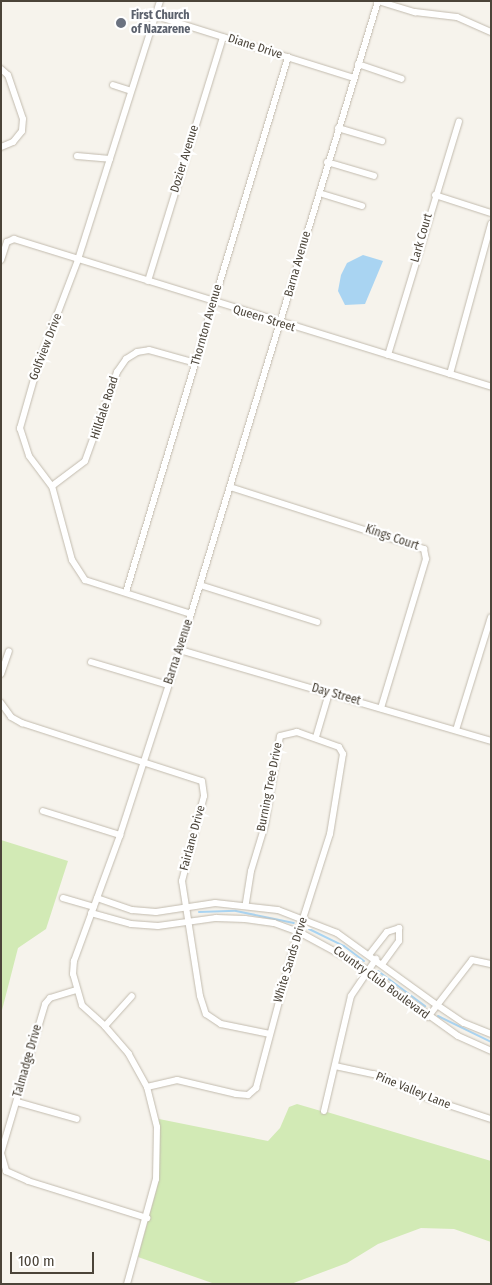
<!DOCTYPE html>
<html>
<head>
<meta charset="utf-8">
<style>
  body { margin:0 }
  #map { position:relative; width:492px; height:1285px; overflow:hidden; background:#f6f3ec; font-family:"Fira Sans Condensed",sans-serif }
  div>[style] { position:absolute }
  .green>* { inset:0; background:#d2eab5 }
  .water>* { inset:0; background:#a9d4f2 }
  .stream>* { height:2px; margin:-1px; padding:0 1px; transform-origin:1px; border-radius:1px; background:#a9d4f2 }
  .roads { filter:drop-shadow(0 0 1px #c2bbae) drop-shadow(0 0 1px #c2bbae) }
  .minor>* { height:6px; margin:-3px; padding:0 3px; transform-origin:3px; border-radius:3px; background:#fff }
  .dots>* { width:14px; height:14px; translate:-50% -50%; box-sizing:border-box; border:2px solid #fff; border-radius:50% }
  span { translate:-50% -50%; white-space:nowrap; text-align:center; line-height:1.15; -webkit-text-stroke:4.5px #fff; paint-order:stroke }
  .worship-label { font-size:12px; color:#5b616d; font-weight:700 }
  .left { translate:0 -50%; text-align:left }
  .street-label { font-size:12px; color:#4b4439 }
  .frame { position:absolute; inset:0; border:2px solid #4b4439; pointer-events:none }
  .scale { position:absolute; left:10px; top:1252px; width:84px; height:22px; box-sizing:border-box; border:2px solid #4b4439; border-top:0; padding-left:6px; font-size:15px; line-height:18px; white-space:nowrap; color:#4b4439; -webkit-text-stroke:4px #fff; paint-order:stroke }
</style>
</head>
<body>
<div id="map">
  <div class="green">
    <i style="clip-path:polygon(1px 840px,68px 861px,46px 929px,18px 948px,1px 1014px)"></i>
    <i style="clip-path:polygon(297px 1104px,321px 1111px,321px 1114px,327px 1112px,491px 1161px,491px 1242px,454px 1229px,421px 1228px,378px 1244px,347px 1263px,291px 1284px,215px 1284px,138px 1257px,159px 1180px,159px 1119px,268px 1141px,280px 1128px,289px 1107px)"></i>
  </div>
  <div class="water">
    <i style="clip-path:polygon(363px 255px,383px 261px,365px 304px,345px 305px,338px 291px,341px 275px,347px 263px)"></i>
  </div>
  <div class="stream">
    <i style="left:199px;top:912px;width:37px;rotate:-2deg"></i>
    <i style="left:236px;top:911px;width:59px;rotate:11.7deg"></i>
    <i style="left:309px;top:929px;width:39px;rotate:26deg"></i>
    <i style="left:344px;top:946px;width:25px;rotate:37deg"></i>
    <i style="left:378px;top:971px;width:59px;rotate:36.7deg"></i>
    <i style="left:438px;top:1016px;width:59px;rotate:26.1deg"></i>
  </div>
  <div class="roads">
    <div class="minor">
      <i style="left:160px;top:1px;width:272px;rotate:107.6deg"></i>
      <i style="left:78px;top:260px;width:112px;rotate:110.9deg"></i>
      <i style="left:38px;top:365px;width:66px;rotate:105.9deg"></i>
      <i style="left:20px;top:428px;width:29px;rotate:72deg"></i>
      <i style="left:29px;top:456px;width:38px;rotate:53deg"></i>
      <i style="left:52px;top:486px;width:77px;rotate:74.9deg"></i>
      <i style="left:72px;top:560px;width:24px;rotate:57deg"></i>
      <i style="left:85px;top:580px;width:111px;rotate:17.8deg"></i>
      <i style="left:378px;top:1px;width:39px;rotate:17deg"></i>
      <i style="left:415px;top:12px;width:42px;rotate:6.8deg"></i>
      <i style="left:457px;top:17px;width:37px;rotate:24deg"></i>
      <i style="left:156px;top:16px;width:207px;rotate:17.4deg"></i>
      <i style="left:358px;top:64px;width:46px;rotate:18.8deg"></i>
      <i style="left:1px;top:69px;width:9px;rotate:41deg"></i>
      <i style="left:8px;top:75px;width:46px;rotate:71.2deg"></i>
      <i style="left:23px;top:119px;width:12px;rotate:95deg"></i>
      <i style="left:22px;top:131px;width:14px;rotate:129deg"></i>
      <i style="left:13px;top:142px;width:13px;rotate:157deg"></i>
      <i style="left:113px;top:85px;width:19px;rotate:18deg"></i>
      <i style="left:338px;top:128px;width:46px;rotate:16.5deg"></i>
      <i style="left:77px;top:156px;width:33px;rotate:5deg"></i>
      <i style="left:327px;top:162px;width:49px;rotate:16.6deg"></i>
      <i style="left:319px;top:193px;width:45px;rotate:16.8deg"></i>
      <i style="left:435px;top:195px;width:59px;rotate:17.8deg"></i>
      <i style="left:1px;top:260px;width:19px;rotate:-72deg"></i>
      <i style="left:7px;top:242px;width:8px;rotate:-23deg"></i>
      <i style="left:14px;top:239px;width:499px;rotate:17.2deg"></i>
      <i style="left:148px;top:281px;width:255px;rotate:-72.9deg"></i>
      <i style="left:388px;top:355px;width:244px;rotate:-73.1deg"></i>
      <i style="left:450px;top:374px;width:156px;rotate:-74.7deg"></i>
      <i style="left:52px;top:486px;width:41px;rotate:-37.1deg"></i>
      <i style="left:85px;top:461px;width:95px;rotate:-70.2deg"></i>
      <i style="left:117px;top:372px;width:16px;rotate:-55deg"></i>
      <i style="left:126px;top:359px;width:13px;rotate:-32deg"></i>
      <i style="left:137px;top:352px;width:12px;rotate:-9deg"></i>
      <i style="left:149px;top:350px;width:49px;rotate:15.5deg"></i>
      <i style="left:230px;top:487px;width:204px;rotate:17.7deg"></i>
      <i style="left:424px;top:549px;width:10px;rotate:79deg"></i>
      <i style="left:426px;top:559px;width:156px;rotate:106.8deg"></i>
      <i style="left:200px;top:585px;width:123px;rotate:17.5deg"></i>
      <i style="left:126px;top:592px;width:559px;rotate:-73.15deg"></i>
      <i style="left:180px;top:650px;width:324px;rotate:16.3deg"></i>
      <i style="left:91px;top:662px;width:80px;rotate:16.6deg"></i>
      <i style="left:1px;top:674px;width:24px;rotate:-71deg"></i>
      <i style="left:1px;top:703px;width:17px;rotate:54deg"></i>
      <i style="left:11px;top:717px;width:13px;rotate:29deg"></i>
      <i style="left:22px;top:723px;width:189px;rotate:17.9deg"></i>
      <i style="left:202px;top:781px;width:15px;rotate:82deg"></i>
      <i style="left:204px;top:796px;width:88px;rotate:104.5deg"></i>
      <i style="left:182px;top:881px;width:116px;rotate:81.1deg"></i>
      <i style="left:200px;top:996px;width:19px;rotate:72deg"></i>
      <i style="left:206px;top:1014px;width:18px;rotate:34deg"></i>
      <i style="left:221px;top:1024px;width:50px;rotate:11.5deg"></i>
      <i style="left:456px;top:730px;width:118px;rotate:-72.8deg"></i>
      <i style="left:316px;top:737px;width:46px;rotate:-73.5deg"></i>
      <i style="left:43px;top:811px;width:81px;rotate:17.3deg"></i>
      <i style="left:63px;top:898px;width:32px;rotate:16deg"></i>
      <i style="left:97px;top:898px;width:37px;rotate:19deg"></i>
      <i style="left:132px;top:910px;width:24px;rotate:5deg"></i>
      <i style="left:156px;top:912px;width:60px;rotate:-8.7deg"></i>
      <i style="left:215px;top:903px;width:63px;rotate:6.3deg"></i>
      <i style="left:278px;top:910px;width:63px;rotate:21.3deg"></i>
      <i style="left:337px;top:933px;width:123px;rotate:35.8deg"></i>
      <i style="left:437px;top:1005px;width:32px;rotate:34deg"></i>
      <i style="left:464px;top:1023px;width:29px;rotate:22deg"></i>
      <i style="left:91px;top:913px;width:41px;rotate:15.4deg"></i>
      <i style="left:131px;top:924px;width:27px;rotate:4deg"></i>
      <i style="left:158px;top:926px;width:59px;rotate:-7.9deg"></i>
      <i style="left:216px;top:918px;width:29px;rotate:2deg"></i>
      <i style="left:245px;top:919px;width:29px;rotate:8deg"></i>
      <i style="left:274px;top:923px;width:27px;rotate:20deg"></i>
      <i style="left:299px;top:932px;width:65px;rotate:28.5deg"></i>
      <i style="left:356px;top:963px;width:125px;rotate:35.6deg"></i>
      <i style="left:458px;top:1036px;width:36px;rotate:24deg"></i>
      <i style="left:369px;top:955px;width:29px;rotate:-52deg"></i>
      <i style="left:387px;top:932px;width:13px;rotate:-18deg"></i>
      <i style="left:399px;top:928px;width:13px;rotate:90deg"></i>
      <i style="left:399px;top:941px;width:29px;rotate:126deg"></i>
      <i style="left:428px;top:1017px;width:72px;rotate:-52.3deg"></i>
      <i style="left:472px;top:960px;width:19px;rotate:12deg"></i>
      <i style="left:105px;top:1026px;width:40px;rotate:-48deg"></i>
      <i style="left:335px;top:1066px;width:40px;rotate:12deg"></i>
      <i style="left:374px;top:1074px;width:61px;rotate:24.1deg"></i>
      <i style="left:430px;top:1099px;width:64px;rotate:18.2deg"></i>
      <i style="left:147px;top:1087px;width:31px;rotate:-13deg"></i>
      <i style="left:177px;top:1080px;width:61px;rotate:13.3deg"></i>
      <i style="left:236px;top:1094px;width:12px;rotate:5deg"></i>
      <i style="left:248px;top:1095px;width:11px;rotate:-41deg"></i>
      <i style="left:256px;top:1088px;width:140px;rotate:-75.1deg"></i>
      <i style="left:292px;top:953px;width:125px;rotate:-72.3deg"></i>
      <i style="left:330px;top:834px;width:81px;rotate:-80.8deg"></i>
      <i style="left:343px;top:754px;width:8px;rotate:-120deg"></i>
      <i style="left:339px;top:747px;width:45px;rotate:-160.3deg"></i>
      <i style="left:297px;top:732px;width:17px;rotate:167deg"></i>
      <i style="left:280px;top:736px;width:90px;rotate:99.6deg"></i>
      <i style="left:265px;top:825px;width:48px;rotate:106.9deg"></i>
      <i style="left:251px;top:871px;width:33px;rotate:99deg"></i>
      <i style="left:17px;top:1102px;width:62px;rotate:15.8deg"></i>
      <i style="left:324px;top:1111px;width:118px;rotate:-76.8deg"></i>
      <i style="left:351px;top:996px;width:45px;rotate:-56deg"></i>
      <i style="left:1px;top:1153px;width:155px;rotate:-73.5deg"></i>
      <i style="left:45px;top:1004px;width:8px;rotate:-50deg"></i>
      <i style="left:50px;top:998px;width:27px;rotate:-17deg"></i>
      <i style="left:1px;top:1153px;width:19px;rotate:74deg"></i>
      <i style="left:6px;top:1171px;width:24px;rotate:24deg"></i>
      <i style="left:28px;top:1181px;width:125px;rotate:17.3deg"></i>
      <i style="left:127px;top:1284px;width:109px;rotate:-74.6deg"></i>
      <i style="left:156px;top:1179px;width:52px;rotate:-88.9deg"></i>
      <i style="left:157px;top:1127px;width:41px;rotate:-104deg"></i>
      <i style="left:147px;top:1087px;width:38px;rotate:-119deg"></i>
      <i style="left:129px;top:1054px;width:37px;rotate:-131deg"></i>
      <i style="left:105px;top:1026px;width:31px;rotate:-138deg"></i>
      <i style="left:82px;top:1005px;width:32px;rotate:-106deg"></i>
      <i style="left:73px;top:974px;width:13px;rotate:-86deg"></i>
      <i style="left:74px;top:961px;width:134px;rotate:-69.9deg"></i>
      <i style="left:120px;top:835px;width:194px;rotate:-72deg"></i>
      <i style="left:180px;top:650px;width:679px;rotate:-73.03deg"></i>
    </div>
  </div>
  <div class="dots">
    <i style="left:121px;top:23px;background:#6b7280"></i>
  </div>
  <div class="worship-label">
    <span class="left" style="left:131px;top:23px">First Church<br>of Nazarene</span>
  </div>
  <div class="street-label">
    <span style="left:255px;top:47px;rotate:18deg">Diane Drive</span>
    <span style="left:185px;top:159px;rotate:-73deg">Dozier Avenue</span>
    <span style="left:422px;top:238px;rotate:-74deg">Lark Court</span>
    <span style="left:298px;top:264px;rotate:-74deg">Barna Avenue</span>
    <span style="left:264px;top:319px;rotate:17deg">Queen Street</span>
    <span style="left:207px;top:325px;rotate:-74deg">Thornton Avenue</span>
    <span style="left:46px;top:347px;rotate:-69deg">Golfview Drive</span>
    <span style="left:105px;top:408px;rotate:-72deg">Hilldale Road</span>
    <span style="left:392px;top:538px;rotate:19deg">Kings Court</span>
    <span style="left:179px;top:652px;rotate:-72deg">Barna Avenue</span>
    <span style="left:336px;top:695px;rotate:16deg">Day Street</span>
    <span style="left:270px;top:787px;rotate:-79deg">Burning Tree Drive</span>
    <span style="left:193px;top:838px;rotate:-75deg">Fairlane Drive</span>
    <span style="left:291px;top:960px;rotate:-73deg">White Sands Drive</span>
    <span style="left:381px;top:983px;rotate:36deg">Country Club Boulevard</span>
    <span style="left:28px;top:1061px;rotate:-74deg">Talmadge Drive</span>
    <span style="left:413px;top:1091px;rotate:22deg">Pine Valley Lane</span>
  </div>
  <div class="frame"></div>
  <div class="scale">100 m</div>
</div>
</body>
</html>
